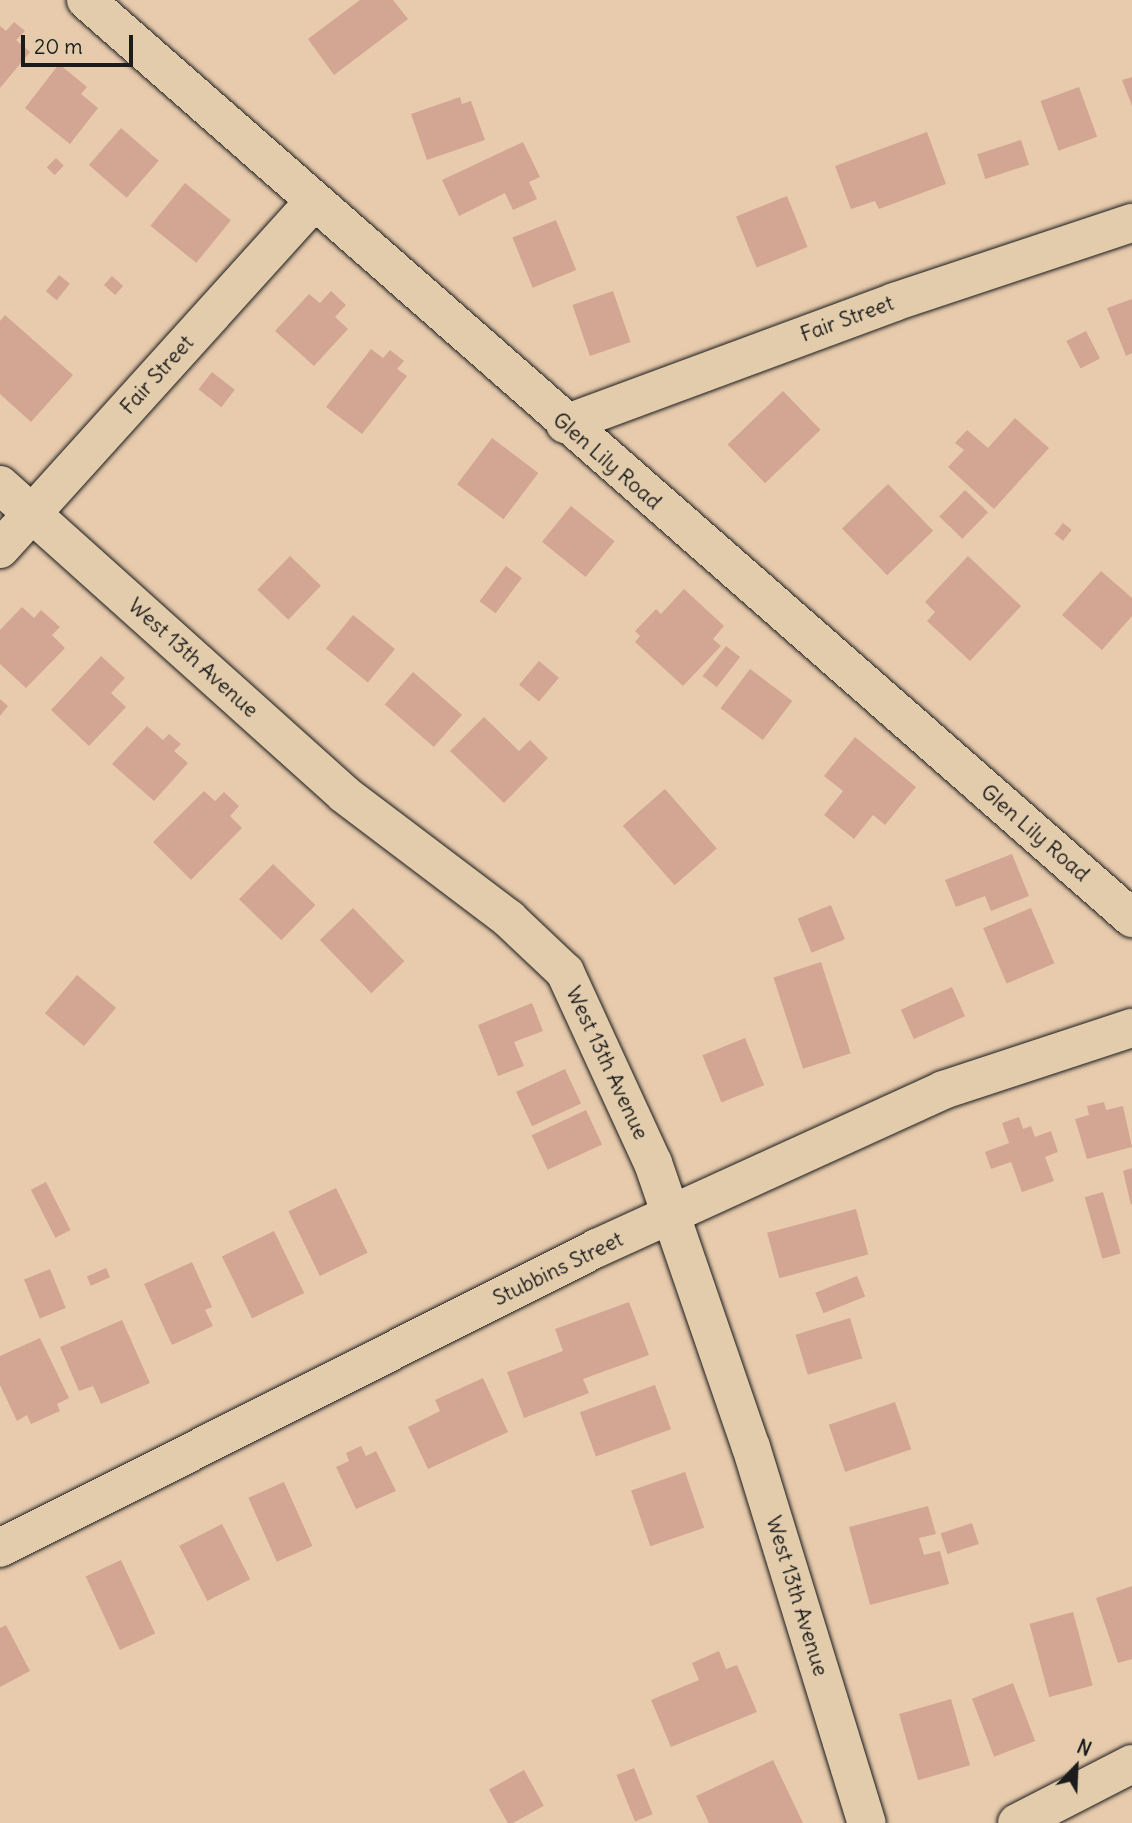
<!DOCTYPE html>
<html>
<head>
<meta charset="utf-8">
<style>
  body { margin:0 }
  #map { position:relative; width:1132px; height:1823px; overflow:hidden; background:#e8cbad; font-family:Delius,sans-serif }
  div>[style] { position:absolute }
  .building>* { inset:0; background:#d2a693; transform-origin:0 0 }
  .roads { filter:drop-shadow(0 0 2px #1c1c1c) drop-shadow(0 0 2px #1c1c1c) }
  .minor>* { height:38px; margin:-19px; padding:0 19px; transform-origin:19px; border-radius:19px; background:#e2ccac }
  .tertiary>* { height:38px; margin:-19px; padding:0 19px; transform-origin:19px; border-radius:19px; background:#e2ccac }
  span { translate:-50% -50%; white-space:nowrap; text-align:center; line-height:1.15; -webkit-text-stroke:6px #e2ccac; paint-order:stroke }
  .street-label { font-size:21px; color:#1c1c1c }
  .north { position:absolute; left:1041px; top:1732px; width:70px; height:70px; -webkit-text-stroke:5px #e2ccac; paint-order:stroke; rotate:23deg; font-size:19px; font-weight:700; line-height:28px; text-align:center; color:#1c1c1c }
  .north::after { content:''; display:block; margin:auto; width:24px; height:32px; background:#1c1c1c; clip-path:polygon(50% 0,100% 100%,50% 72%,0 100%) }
  .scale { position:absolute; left:21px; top:35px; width:112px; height:32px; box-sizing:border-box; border:4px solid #1c1c1c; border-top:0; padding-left:9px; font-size:21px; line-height:24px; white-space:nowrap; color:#1c1c1c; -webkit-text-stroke:5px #e2ccac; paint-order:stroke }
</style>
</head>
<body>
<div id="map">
  <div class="building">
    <i style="clip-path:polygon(360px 0,393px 0,408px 19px,334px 75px,308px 39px)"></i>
    <i style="clip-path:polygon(14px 22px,25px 31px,16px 40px,30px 52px,0 88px,0 26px,6px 31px)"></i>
    <i style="clip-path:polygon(59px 64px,87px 87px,81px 94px,98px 108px,70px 144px,25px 108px)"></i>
    <i style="clip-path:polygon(1132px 77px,1132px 106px,1122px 80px)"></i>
    <i style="left:1079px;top:87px;width:53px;height:41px;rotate:70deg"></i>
    <i style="clip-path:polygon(460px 97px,462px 104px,471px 101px,485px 140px,427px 160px,411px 114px)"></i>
    <i style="left:121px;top:128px;width:50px;height:49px;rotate:41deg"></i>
    <i style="clip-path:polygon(927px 132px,946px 184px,879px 209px,875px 201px,851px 209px,835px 166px)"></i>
    <i style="left:1021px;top:140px;width:26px;height:46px;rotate:72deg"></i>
    <i style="clip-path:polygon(523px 142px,540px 177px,529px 182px,537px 199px,513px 210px,505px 193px,459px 216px,442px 180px)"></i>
    <i style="left:56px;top:158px;width:11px;height:13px;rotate:45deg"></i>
    <i style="left:185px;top:183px;width:59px;height:55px;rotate:39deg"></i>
    <i style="left:787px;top:196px;width:55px;height:55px;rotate:68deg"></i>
    <i style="left:556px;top:220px;width:54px;height:47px;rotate:68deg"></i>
    <i style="left:59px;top:275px;width:14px;height:21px;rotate:39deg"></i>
    <i style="left:112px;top:276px;width:15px;height:12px;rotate:42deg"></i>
    <i style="clip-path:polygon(331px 291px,346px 305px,335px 317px,348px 329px,314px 366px,275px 331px,309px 294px,320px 303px)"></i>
    <i style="left:613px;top:291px;width:54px;height:43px;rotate:71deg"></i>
    <i style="clip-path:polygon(1132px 299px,1132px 353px,1126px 356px,1107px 308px)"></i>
    <i style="clip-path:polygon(5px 315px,73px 375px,31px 422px,0 394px,0 321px)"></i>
    <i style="left:1086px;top:331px;width:31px;height:22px;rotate:63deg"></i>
    <i style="clip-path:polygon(371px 349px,383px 358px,390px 350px,404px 361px,397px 369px,407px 376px,362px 434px,326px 407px)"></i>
    <i style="left:212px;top:372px;width:29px;height:22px;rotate:38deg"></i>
    <i style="left:783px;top:391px;width:54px;height:77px;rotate:46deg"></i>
    <i style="clip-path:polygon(1015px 418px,1049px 448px,994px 509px,948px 467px,964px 450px,955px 443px,967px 430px,988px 448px)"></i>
    <i style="left:492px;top:438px;width:58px;height:58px;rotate:37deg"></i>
    <i style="left:888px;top:484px;width:65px;height:64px;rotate:46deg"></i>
    <i style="left:965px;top:490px;width:32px;height:37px;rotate:44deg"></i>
    <i style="left:571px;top:506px;width:56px;height:46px;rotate:39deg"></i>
    <i style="left:1063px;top:523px;width:11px;height:14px;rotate:38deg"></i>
    <i style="left:290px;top:556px;width:43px;height:47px;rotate:44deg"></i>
    <i style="clip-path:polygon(968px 556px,1021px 606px,970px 661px,927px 621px,935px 612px,925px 602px)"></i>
    <i style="left:506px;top:566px;width:20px;height:44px;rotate:37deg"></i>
    <i style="clip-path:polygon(1101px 571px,1132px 598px,1132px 616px,1102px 650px,1062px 615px)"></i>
    <i style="clip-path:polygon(684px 589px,724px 626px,713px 639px,721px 646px,683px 686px,635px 642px,640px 636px,635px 631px,656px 609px,661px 614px)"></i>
    <i style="clip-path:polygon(22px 607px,34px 618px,41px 610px,60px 627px,52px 635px,65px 648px,26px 688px,0 664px,0 630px)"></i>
    <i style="left:353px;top:615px;width:54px;height:43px;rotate:39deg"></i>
    <i style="left:726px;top:646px;width:18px;height:38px;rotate:38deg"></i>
    <i style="clip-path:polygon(101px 656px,125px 678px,111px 693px,126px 707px,89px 746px,51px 710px)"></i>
    <i style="left:539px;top:661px;width:26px;height:31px;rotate:40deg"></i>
    <i style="left:750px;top:669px;width:53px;height:49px;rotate:37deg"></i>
    <i style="left:413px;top:672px;width:65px;height:43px;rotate:41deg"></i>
    <i style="clip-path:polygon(0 699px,8px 706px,0 716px)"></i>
    <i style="clip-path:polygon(484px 717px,519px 751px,530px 740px,548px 758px,504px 803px,450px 751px)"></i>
    <i style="clip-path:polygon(147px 726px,163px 740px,169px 734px,181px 744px,174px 751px,188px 763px,154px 801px,112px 764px)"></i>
    <i style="clip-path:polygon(855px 737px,916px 787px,885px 825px,873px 815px,854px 839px,824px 815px,843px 791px,824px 776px)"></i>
    <i style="left:665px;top:789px;width:79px;height:56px;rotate:49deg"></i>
    <i style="clip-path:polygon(204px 791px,215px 801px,224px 792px,239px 806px,230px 816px,242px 828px,191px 880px,153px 842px)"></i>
    <i style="clip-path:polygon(1012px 854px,1029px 896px,991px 911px,985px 896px,956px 907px,945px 880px)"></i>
    <i style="left:273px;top:864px;width:59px;height:49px;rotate:44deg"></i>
    <i style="left:831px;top:905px;width:37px;height:36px;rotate:68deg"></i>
    <i style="left:353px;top:908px;width:74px;height:46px;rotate:46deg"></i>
    <i style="left:1031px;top:908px;width:60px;height:52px;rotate:67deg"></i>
    <i style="left:821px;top:962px;width:96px;height:50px;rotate:72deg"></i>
    <i style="left:77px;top:975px;width:51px;height:50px;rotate:40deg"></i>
    <i style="left:952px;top:987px;width:32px;height:56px;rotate:66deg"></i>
    <i style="clip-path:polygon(532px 1003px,543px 1031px,514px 1042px,524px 1066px,498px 1076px,478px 1025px)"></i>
    <i style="left:745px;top:1038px;width:51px;height:46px;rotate:68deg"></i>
    <i style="left:565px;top:1069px;width:38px;height:54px;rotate:65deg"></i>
    <i style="clip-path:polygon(1104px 1102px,1106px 1110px,1123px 1106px,1132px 1147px,1087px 1159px,1075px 1119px,1089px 1115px,1087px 1106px)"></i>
    <i style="left:586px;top:1110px;width:38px;height:60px;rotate:65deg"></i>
    <i style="clip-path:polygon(1019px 1117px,1023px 1129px,1031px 1126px,1035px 1137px,1051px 1131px,1058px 1152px,1045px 1157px,1054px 1181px,1022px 1192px,1011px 1162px,991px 1169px,985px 1152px,1009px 1143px,1002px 1123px)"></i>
    <i style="clip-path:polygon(1132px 1168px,1132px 1204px,1131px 1205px,1123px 1171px)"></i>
    <i style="left:46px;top:1182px;width:54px;height:17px;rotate:63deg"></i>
    <i style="left:336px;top:1188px;width:72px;height:53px;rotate:64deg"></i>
    <i style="left:1103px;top:1192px;width:64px;height:19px;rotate:74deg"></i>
    <i style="left:856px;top:1209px;width:47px;height:92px;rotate:75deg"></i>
    <i style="left:274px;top:1231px;width:69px;height:58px;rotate:64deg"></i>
    <i style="clip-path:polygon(192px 1262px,212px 1307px,205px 1310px,213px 1326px,172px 1345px,144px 1284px)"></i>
    <i style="left:106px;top:1268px;width:10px;height:21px;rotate:66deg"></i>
    <i style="left:50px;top:1269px;width:42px;height:28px;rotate:68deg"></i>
    <i style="left:857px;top:1276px;width:22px;height:45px;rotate:68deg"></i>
    <i style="clip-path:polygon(629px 1302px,649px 1355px,583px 1379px,589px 1393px,524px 1418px,507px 1372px,563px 1351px,555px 1329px)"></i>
    <i style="left:850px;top:1318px;width:42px;height:57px;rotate:73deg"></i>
    <i style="clip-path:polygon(122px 1320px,150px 1383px,101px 1404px,93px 1386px,79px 1391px,60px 1347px)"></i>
    <i style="clip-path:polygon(40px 1338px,69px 1398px,57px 1404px,60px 1411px,31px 1424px,27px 1415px,17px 1421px,0 1385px,0 1356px)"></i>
    <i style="clip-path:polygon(483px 1378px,508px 1432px,428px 1469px,408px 1427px,440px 1411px,435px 1400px)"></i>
    <i style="left:655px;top:1385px;width:47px;height:80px;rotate:70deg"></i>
    <i style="left:895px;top:1402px;width:50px;height:70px;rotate:71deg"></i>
    <i style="clip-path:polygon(361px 1446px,366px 1456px,376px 1451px,396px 1491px,356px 1509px,336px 1467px,349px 1461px,346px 1453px)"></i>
    <i style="left:685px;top:1472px;width:59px;height:57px;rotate:71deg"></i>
    <i style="left:284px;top:1482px;width:70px;height:39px;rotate:66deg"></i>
    <i style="clip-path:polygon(928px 1506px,936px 1534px,919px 1538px,924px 1555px,940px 1551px,949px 1584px,870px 1605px,849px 1527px)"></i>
    <i style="left:972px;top:1523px;width:22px;height:33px;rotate:72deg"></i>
    <i style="left:222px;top:1524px;width:62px;height:48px;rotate:63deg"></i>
    <i style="left:121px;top:1560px;width:81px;height:39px;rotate:65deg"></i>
    <i style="clip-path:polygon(1132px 1586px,1132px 1659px,1118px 1663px,1096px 1598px)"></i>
    <i style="left:1073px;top:1612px;width:76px;height:45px;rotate:75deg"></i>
    <i style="clip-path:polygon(6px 1625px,30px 1671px,0 1687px,0 1628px)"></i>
    <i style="clip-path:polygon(719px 1651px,726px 1669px,737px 1665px,757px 1712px,671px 1747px,651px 1700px,699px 1680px,692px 1663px)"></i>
    <i style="left:1013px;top:1683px;width:62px;height:44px;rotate:69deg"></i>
    <i style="left:951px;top:1699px;width:69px;height:54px;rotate:74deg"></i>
    <i style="clip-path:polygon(773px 1760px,803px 1823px,709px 1823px,696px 1796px)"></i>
    <i style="left:634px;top:1768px;width:50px;height:19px;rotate:68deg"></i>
    <i style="left:524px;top:1770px;width:41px;height:40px;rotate:61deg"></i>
  </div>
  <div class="roads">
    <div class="minor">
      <i style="left:565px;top:424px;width:351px;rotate:-20.3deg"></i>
      <i style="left:894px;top:302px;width:251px;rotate:-18.4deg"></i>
      <i style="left:0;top:485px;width:462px;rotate:41.9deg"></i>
      <i style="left:344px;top:794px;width:207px;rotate:37.1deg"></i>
      <i style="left:509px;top:919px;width:77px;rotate:43.4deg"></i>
      <i style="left:565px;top:972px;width:210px;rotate:65.3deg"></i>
      <i style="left:653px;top:1163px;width:300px;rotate:71deg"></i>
      <i style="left:751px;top:1447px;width:393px;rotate:72.9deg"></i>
      <i style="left:0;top:549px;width:468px;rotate:-47.9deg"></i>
      <i style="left:0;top:1548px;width:668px;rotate:-26.68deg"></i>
      <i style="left:597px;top:1248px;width:380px;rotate:-24.5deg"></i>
      <i style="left:943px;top:1090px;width:199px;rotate:-18.2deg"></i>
      <i style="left:1017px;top:1823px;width:129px;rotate:-27.2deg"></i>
    </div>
    <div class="tertiary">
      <i style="left:86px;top:0;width:1392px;rotate:41.27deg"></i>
    </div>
  </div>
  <div class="street-label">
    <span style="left:847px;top:319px;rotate:-20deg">Fair Street</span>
    <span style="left:157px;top:375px;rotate:-48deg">Fair Street</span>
    <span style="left:607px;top:461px;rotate:41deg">Glen Lily Road</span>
    <span style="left:193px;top:658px;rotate:42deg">West 13th Avenue</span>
    <span style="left:1035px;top:833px;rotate:41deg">Glen Lily Road</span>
    <span style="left:607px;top:1063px;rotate:65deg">West 13th Avenue</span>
    <span style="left:558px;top:1269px;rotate:-26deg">Stubbins Street</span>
    <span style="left:797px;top:1596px;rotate:73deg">West 13th Avenue</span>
  </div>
  <div class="north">N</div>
  <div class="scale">20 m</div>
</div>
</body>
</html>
